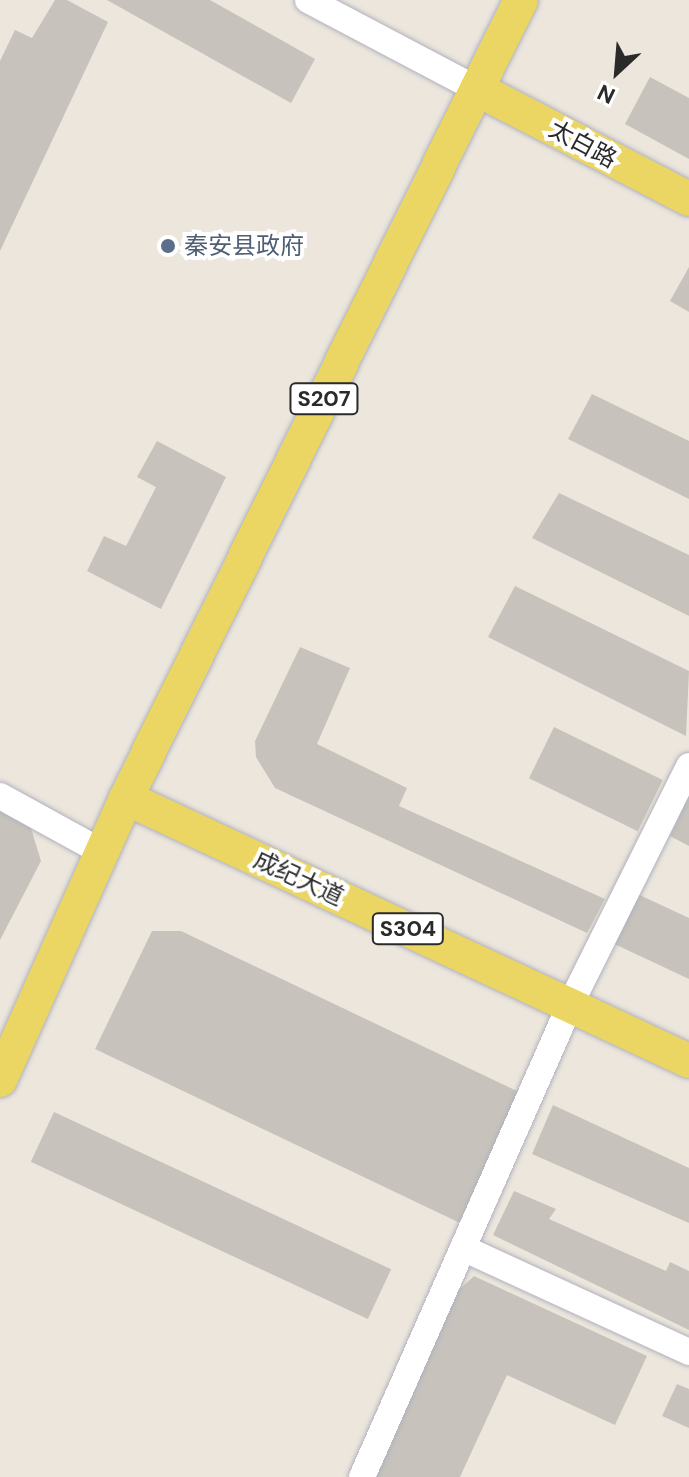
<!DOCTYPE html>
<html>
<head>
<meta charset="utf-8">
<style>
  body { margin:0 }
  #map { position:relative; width:689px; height:1477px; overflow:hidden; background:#ece6dd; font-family:"DM Sans","Noto Sans SC",sans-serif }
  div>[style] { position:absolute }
  .building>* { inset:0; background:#c7c3bc; transform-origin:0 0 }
  .roads { filter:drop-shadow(0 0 2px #b0b2bd) drop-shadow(0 0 2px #b0b2bd) }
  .minor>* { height:26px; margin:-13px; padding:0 13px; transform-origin:13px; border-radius:13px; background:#fff }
  .major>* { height:34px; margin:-17px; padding:0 17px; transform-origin:17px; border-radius:17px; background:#ebd663 }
  .dots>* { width:22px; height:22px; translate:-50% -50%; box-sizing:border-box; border:4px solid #fff; border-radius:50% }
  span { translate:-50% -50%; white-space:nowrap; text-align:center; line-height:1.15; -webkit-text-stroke:8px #fff; paint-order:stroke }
  .shield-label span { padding:2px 6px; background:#fff; border:2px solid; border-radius:6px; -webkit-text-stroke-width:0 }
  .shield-label { font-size:22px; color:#2a2a2a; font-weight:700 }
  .street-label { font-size:24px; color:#2a2a2a }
  .service-label { font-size:24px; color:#4e5e75 }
  .left { translate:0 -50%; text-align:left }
  .north { position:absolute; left:577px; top:32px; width:80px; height:80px; -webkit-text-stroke:6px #fff; paint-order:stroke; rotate:206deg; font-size:22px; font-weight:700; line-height:32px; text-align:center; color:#2a2a2a }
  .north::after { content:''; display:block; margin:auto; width:28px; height:36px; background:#2a2a2a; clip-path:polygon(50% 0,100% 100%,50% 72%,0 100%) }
</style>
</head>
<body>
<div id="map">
  <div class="building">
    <i style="clip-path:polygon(55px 0,67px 0,108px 22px,0 251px,0 61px,15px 30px,32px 38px)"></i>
    <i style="clip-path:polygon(107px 0,210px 0,315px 59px,291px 103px)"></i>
    <i style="clip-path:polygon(650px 77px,689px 98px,689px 159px,625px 124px)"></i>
    <i style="clip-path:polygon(689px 267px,689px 312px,670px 301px)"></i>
    <i style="clip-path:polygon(592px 394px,689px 441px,689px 499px,568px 439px)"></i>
    <i style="clip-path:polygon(157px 441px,226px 477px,161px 609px,87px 571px,104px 536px,126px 546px,156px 487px,137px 477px)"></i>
    <i style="clip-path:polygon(559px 493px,689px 555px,689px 616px,532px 538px)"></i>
    <i style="clip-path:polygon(515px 586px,689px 671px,686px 736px,488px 637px)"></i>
    <i style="clip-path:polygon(300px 647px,350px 668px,317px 744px,407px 788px,399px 806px,605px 899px,587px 933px,275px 788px,256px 757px,255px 741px)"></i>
    <i style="left:554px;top:727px;width:121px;height:57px;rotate:26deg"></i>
    <i style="clip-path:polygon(689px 795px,689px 846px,670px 836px)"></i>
    <i style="clip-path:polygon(0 809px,30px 825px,41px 861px,0 940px)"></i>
    <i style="clip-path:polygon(631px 891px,689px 918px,689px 979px,608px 941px)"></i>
    <i style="clip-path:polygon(152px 931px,181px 931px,519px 1092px,460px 1223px,95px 1049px)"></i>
    <i style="clip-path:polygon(553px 1105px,689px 1168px,689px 1223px,532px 1154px)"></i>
    <i style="left:54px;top:1112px;width:372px;height:55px;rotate:25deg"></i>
    <i style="clip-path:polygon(514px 1191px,556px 1209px,549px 1219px,666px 1271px,670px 1262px,689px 1271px,689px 1330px,493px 1235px)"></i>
    <i style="clip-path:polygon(474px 1276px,647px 1356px,615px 1425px,507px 1375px,460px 1477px,367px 1477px,450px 1298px)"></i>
    <i style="clip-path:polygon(677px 1384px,689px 1389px,689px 1428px,662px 1416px)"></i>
  </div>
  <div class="roads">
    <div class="minor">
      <i style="left:308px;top:0;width:191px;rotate:27.8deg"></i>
      <i style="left:0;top:796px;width:116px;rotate:28.8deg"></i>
      <i style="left:463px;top:1248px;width:249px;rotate:24.7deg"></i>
      <i style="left:362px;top:1477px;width:516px;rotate:-66.22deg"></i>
      <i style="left:570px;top:1005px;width:267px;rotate:-63.5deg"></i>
    </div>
    <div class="major">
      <i style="left:477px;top:89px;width:239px;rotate:27.4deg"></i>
      <i style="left:126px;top:798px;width:621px;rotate:25.04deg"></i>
      <i style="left:0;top:1080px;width:309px;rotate:-65.9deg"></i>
      <i style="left:126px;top:798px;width:890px;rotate:-63.67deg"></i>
    </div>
  </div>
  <div class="dots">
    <i style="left:168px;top:246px;background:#5c6f8a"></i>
  </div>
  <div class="shield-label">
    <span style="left:324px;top:399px">S207</span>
    <span style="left:408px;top:929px">S304</span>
  </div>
  <div class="street-label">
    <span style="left:583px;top:144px;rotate:28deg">太白路</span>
    <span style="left:299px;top:878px;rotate:25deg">成纪大道</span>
  </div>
  <div class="service-label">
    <span class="left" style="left:184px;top:246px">秦安县政府</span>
  </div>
  <div class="north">N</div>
</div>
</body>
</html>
